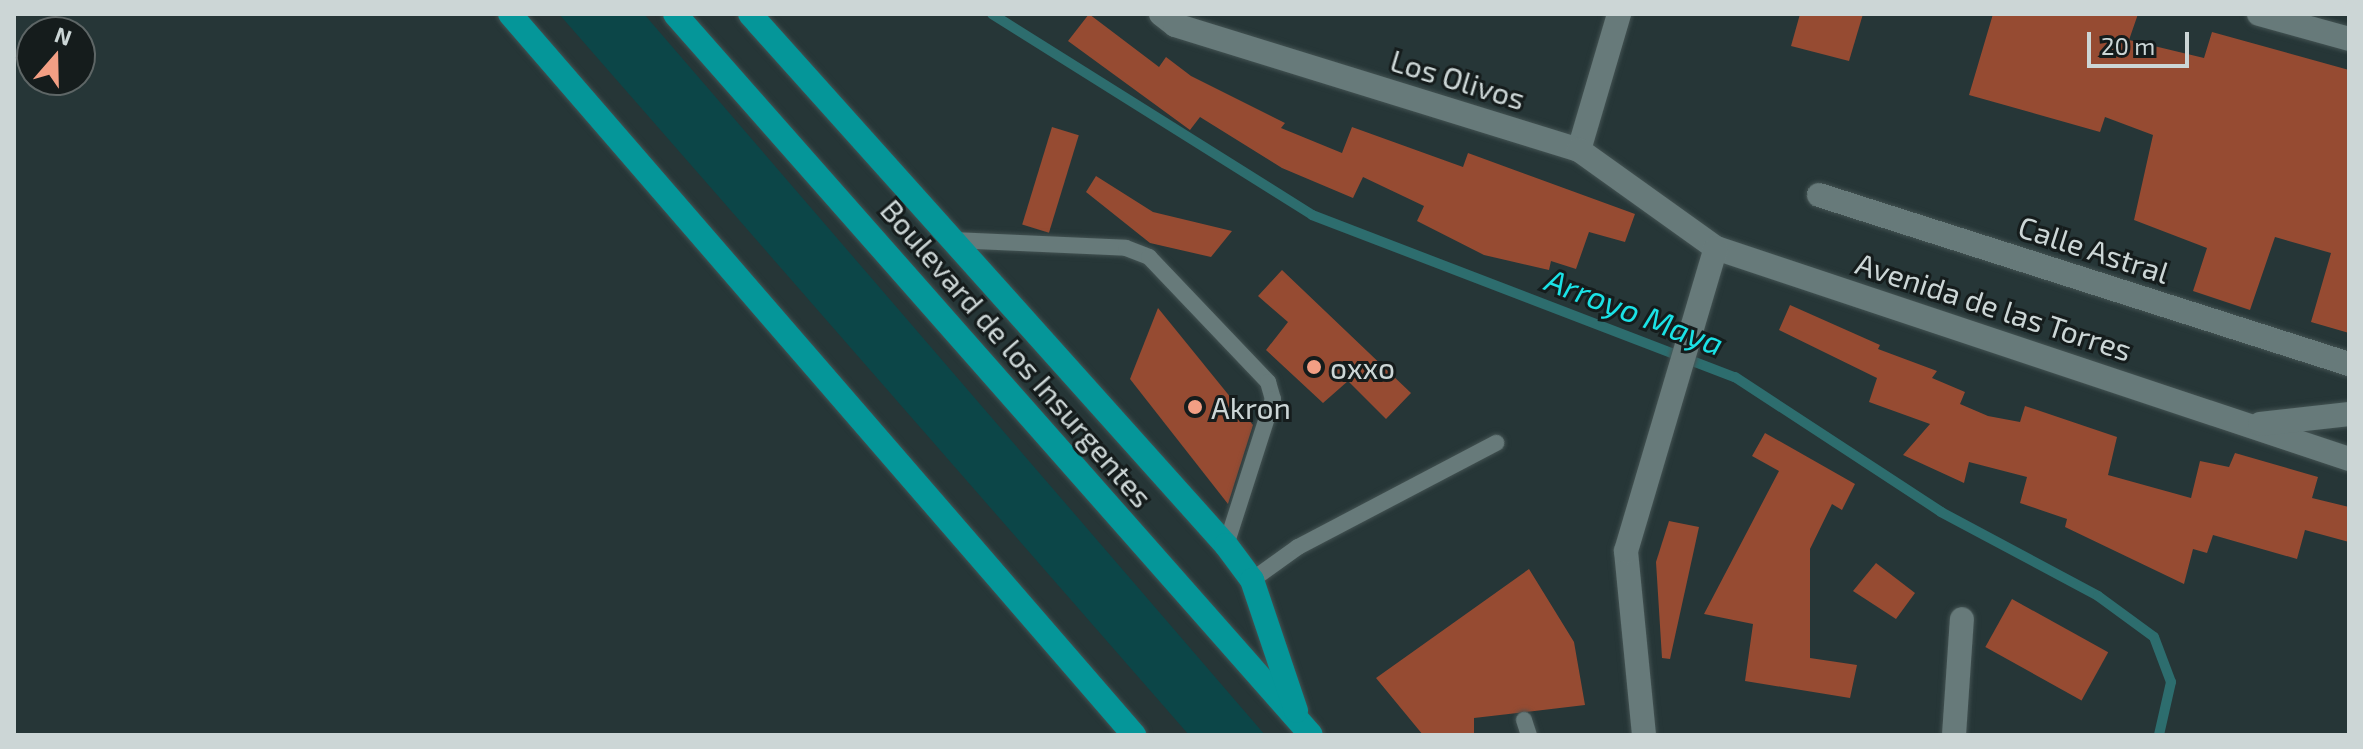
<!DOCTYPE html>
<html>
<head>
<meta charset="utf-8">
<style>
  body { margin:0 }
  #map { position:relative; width:2363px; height:749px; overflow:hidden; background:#263637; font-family:"Exo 2",sans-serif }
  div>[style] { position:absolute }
  .green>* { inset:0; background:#0c4648 }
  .stream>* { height:10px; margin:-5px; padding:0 5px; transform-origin:5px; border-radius:5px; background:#2d6d6e }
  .building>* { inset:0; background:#964b32; transform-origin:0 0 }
  .roads { filter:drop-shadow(0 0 2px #435252) drop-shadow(0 0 2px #435252) }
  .lane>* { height:16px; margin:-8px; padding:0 8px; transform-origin:8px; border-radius:8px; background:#677a7a }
  .street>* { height:24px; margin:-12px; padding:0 12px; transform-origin:12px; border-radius:12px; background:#677a7a }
  .secondary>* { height:24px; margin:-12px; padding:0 12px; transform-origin:12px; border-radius:12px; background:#677a7a }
  .highway>* { height:24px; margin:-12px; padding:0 12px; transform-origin:12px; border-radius:12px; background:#059699 }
  .dots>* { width:22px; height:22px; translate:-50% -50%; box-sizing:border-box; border:4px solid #151c1c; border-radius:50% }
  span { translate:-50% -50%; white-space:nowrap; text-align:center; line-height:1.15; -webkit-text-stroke:6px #151c1c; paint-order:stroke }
  .street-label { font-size:30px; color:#ccd6d6 }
  .poi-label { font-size:30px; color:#ccd6d6 }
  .left { translate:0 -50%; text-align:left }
  .water-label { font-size:32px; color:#1be2e6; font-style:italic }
  .frame { position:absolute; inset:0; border:16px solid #ccd6d6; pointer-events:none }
  .north { position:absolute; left:16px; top:16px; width:80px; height:80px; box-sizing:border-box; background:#151c1c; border:2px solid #5e6666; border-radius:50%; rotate:20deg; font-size:22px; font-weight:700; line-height:32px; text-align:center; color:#ccd6d6 }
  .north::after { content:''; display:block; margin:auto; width:28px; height:36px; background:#f39f84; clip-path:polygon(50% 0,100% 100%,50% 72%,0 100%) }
  .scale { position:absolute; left:2087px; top:32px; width:102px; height:36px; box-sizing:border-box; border:4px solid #ccd6d6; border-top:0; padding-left:10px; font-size:24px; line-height:28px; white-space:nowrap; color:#ccd6d6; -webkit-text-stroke:6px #151c1c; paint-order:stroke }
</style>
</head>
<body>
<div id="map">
  <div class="green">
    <i style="clip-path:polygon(559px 14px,644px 14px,1265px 735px,1189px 735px)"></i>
  </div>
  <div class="stream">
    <i style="left:992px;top:14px;width:378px;rotate:32.1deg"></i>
    <i style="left:1312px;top:215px;width:453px;rotate:21deg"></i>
    <i style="left:1735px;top:377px;width:246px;rotate:33.2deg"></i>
    <i style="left:1941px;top:512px;width:178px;rotate:28.1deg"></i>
    <i style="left:2098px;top:596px;width:69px;rotate:36.2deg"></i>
    <i style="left:2154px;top:637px;width:48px;rotate:69.3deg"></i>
    <i style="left:2171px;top:682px;width:54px;rotate:102.8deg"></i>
  </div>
  <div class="building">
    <i style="clip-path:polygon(1089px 14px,1159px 67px,1166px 57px,1191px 76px,1285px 123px,1281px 128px,1342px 153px,1352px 127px,1463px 167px,1468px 153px,1635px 214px,1625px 242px,1589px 232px,1576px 269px,1551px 261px,1549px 270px,1484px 255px,1417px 221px,1424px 206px,1363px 177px,1353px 198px,1282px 168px,1200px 117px,1190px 130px,1068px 41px)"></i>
    <i style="clip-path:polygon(1800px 14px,1863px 14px,1849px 61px,1791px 46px)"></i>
    <i style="clip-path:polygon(1993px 14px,2138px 14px,2129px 40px,2204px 58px,2212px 32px,2349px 70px,2349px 333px,2311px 322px,2331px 253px,2275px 237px,2250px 310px,2193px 291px,2207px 248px,2134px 220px,2153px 135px,2105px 117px,2100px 132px,1969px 95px)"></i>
    <i style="left:1052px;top:127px;width:28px;height:102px;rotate:17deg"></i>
    <i style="clip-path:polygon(1096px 176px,1153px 212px,1232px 231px,1211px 257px,1150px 243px,1086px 192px)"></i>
    <i style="clip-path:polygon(1282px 270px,1411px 393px,1386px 419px,1348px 381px,1323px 403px,1266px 350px,1288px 322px,1258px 296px)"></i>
    <i style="clip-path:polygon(1790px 305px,1880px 345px,1878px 349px,1937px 371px,1932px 378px,1965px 392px,1960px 404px,1988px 416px,2020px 422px,2025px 406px,2117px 437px,2108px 475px,2191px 498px,2200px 461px,2229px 467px,2235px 453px,2318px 477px,2312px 498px,2349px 507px,2349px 542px,2305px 530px,2297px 559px,2213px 535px,2207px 553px,2193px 549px,2184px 584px,2065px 527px,2067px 519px,2020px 503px,2027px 477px,1969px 462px,1964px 483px,1903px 455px,1930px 424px,1869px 402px,1877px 378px,1779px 330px)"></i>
    <i style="clip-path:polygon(1158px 308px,1253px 425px,1228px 504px,1130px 379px)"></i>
    <i style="clip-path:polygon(1765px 433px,1855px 484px,1842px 510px,1832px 504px,1810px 549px,1810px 658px,1857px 665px,1850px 698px,1745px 681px,1753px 624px,1704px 614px,1779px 471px,1752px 456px)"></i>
    <i style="clip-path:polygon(1669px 521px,1699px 527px,1670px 659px,1662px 658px,1656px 562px)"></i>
    <i style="clip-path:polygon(1876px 563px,1915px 593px,1896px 619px,1853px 591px)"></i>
    <i style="clip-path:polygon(1529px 569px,1574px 642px,1585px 705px,1474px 718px,1474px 735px,1423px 735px,1376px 678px)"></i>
    <i style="left:2012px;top:599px;width:110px;height:55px;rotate:29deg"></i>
  </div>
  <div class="roads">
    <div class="lane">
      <i style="left:953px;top:240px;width:173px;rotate:2.6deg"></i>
      <i style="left:1126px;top:248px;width:25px;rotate:21deg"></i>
      <i style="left:1149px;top:257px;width:173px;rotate:46.4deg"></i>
      <i style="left:1268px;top:382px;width:18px;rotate:74deg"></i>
      <i style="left:1273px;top:399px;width:153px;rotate:107.8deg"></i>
      <i style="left:1252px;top:580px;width:57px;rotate:-35.7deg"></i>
      <i style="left:1298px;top:547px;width:224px;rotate:-27.7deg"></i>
      <i style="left:1524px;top:720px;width:16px;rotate:72deg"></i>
    </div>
    <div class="street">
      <i style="left:2259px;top:14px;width:93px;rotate:15.5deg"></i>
      <i style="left:1579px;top:150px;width:142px;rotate:-73.6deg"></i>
      <i style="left:1819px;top:195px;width:556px;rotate:17.69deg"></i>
      <i style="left:1954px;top:735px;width:116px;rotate:-86.1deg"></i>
    </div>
    <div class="secondary">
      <i style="left:1161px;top:14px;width:18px;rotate:38deg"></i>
      <i style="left:1175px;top:25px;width:423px;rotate:17.2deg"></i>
      <i style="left:1579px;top:150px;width:168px;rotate:35.6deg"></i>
      <i style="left:1716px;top:248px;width:667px;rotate:18.43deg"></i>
      <i style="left:2260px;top:424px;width:90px;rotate:-6.4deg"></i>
      <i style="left:1644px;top:735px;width:185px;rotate:-95.6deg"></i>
      <i style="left:1626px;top:551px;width:316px;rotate:-73.5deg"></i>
    </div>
    <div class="highway">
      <i style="left:510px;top:14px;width:954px;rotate:49.12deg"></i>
      <i style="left:675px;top:14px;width:961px;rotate:48.58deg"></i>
      <i style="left:750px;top:14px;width:713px;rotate:48.13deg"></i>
      <i style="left:1226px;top:545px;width:44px;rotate:53.4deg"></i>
      <i style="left:1252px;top:580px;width:138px;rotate:71.4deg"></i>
    </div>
  </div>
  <div class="dots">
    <i style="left:1314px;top:367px;background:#f39f84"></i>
    <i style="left:1195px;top:407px;background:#f39f84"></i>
  </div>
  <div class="street-label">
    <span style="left:1458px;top:79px;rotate:17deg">Los Olivos</span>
    <span style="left:2094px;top:249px;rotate:18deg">Calle Astral</span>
    <span style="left:1994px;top:306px;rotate:18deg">Avenida de las Torres</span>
    <span style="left:1017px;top:353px;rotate:49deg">Boulevard de los Insurgentes</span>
  </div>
  <div class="poi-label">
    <span class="left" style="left:1330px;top:367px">oxxo</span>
    <span class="left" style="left:1211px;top:407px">Akron</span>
  </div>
  <div class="water-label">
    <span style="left:1635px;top:311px;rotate:21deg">Arroyo Maya</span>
  </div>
  <div class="frame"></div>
  <div class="north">N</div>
  <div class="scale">20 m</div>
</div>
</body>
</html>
